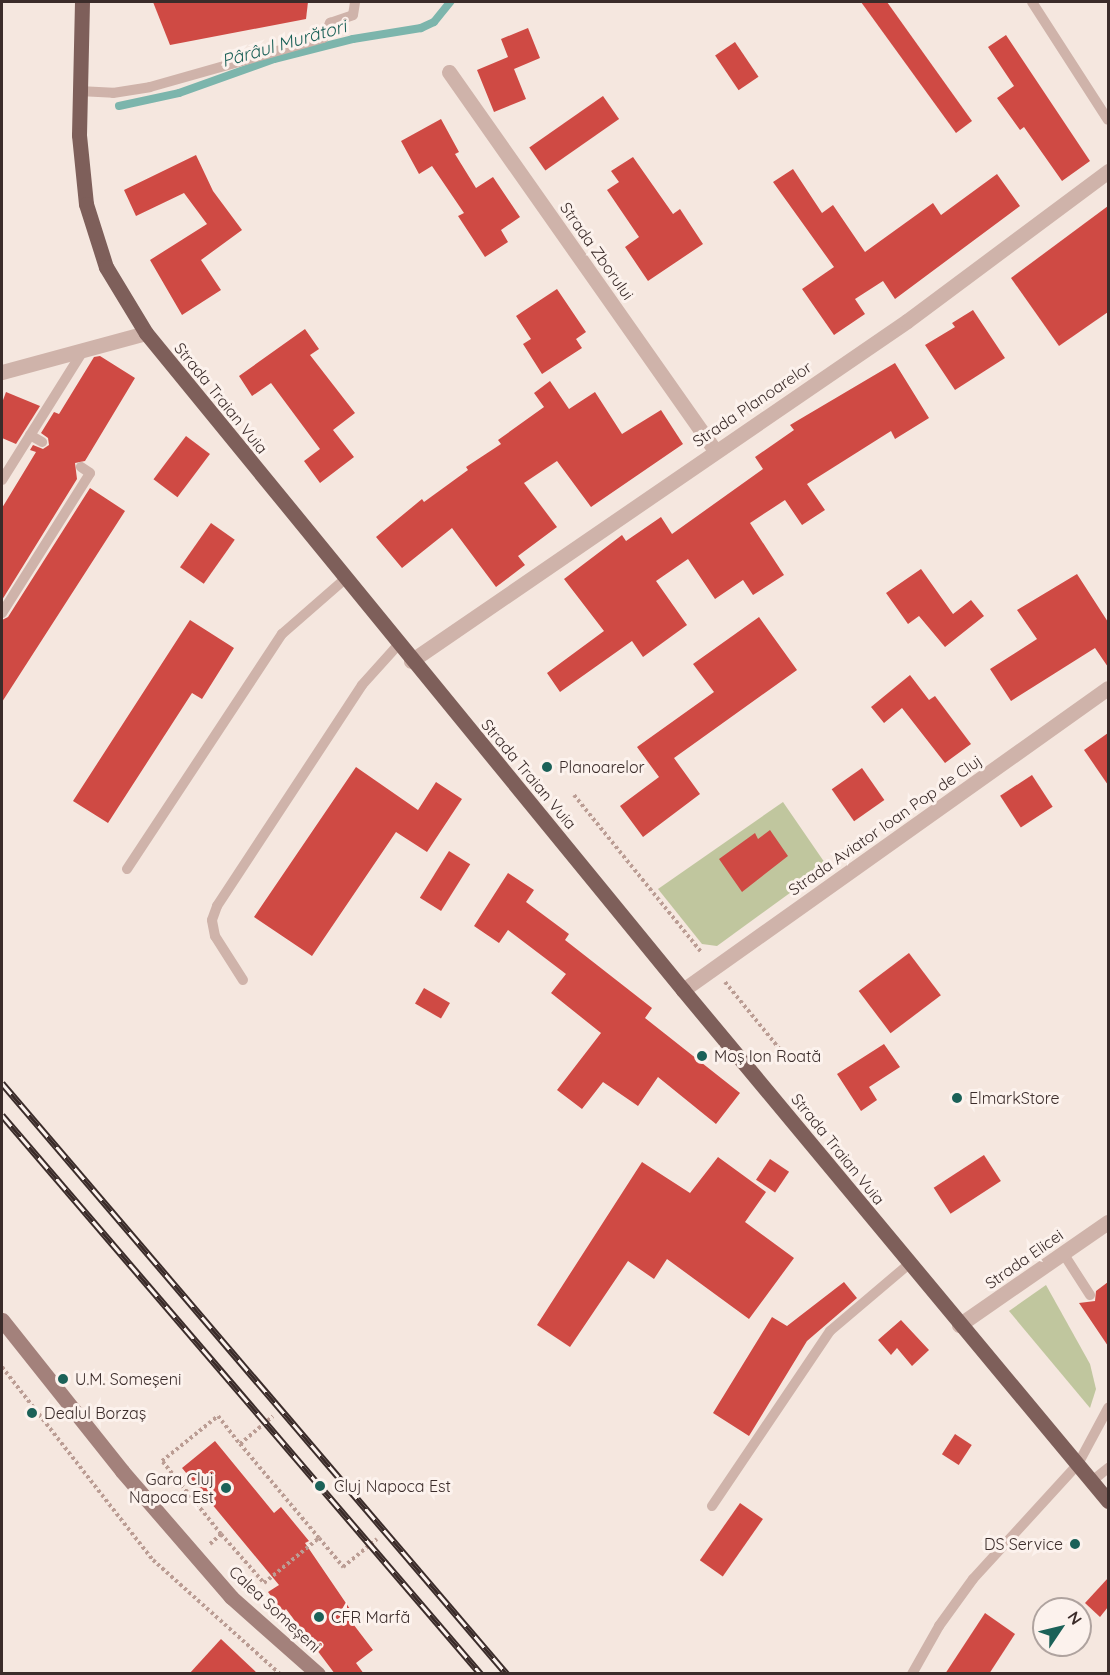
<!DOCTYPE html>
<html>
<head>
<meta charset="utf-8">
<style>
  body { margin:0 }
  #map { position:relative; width:1110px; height:1675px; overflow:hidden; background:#f5e7df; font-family:Quicksand,sans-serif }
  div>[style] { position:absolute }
  .green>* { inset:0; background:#c0c69e }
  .stream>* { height:8px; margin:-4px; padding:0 4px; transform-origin:4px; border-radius:4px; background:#7cb5ac }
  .building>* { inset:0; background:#cf4a44; transform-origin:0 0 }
  .path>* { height:4px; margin-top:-2px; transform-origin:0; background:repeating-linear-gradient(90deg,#bb9d94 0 3px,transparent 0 6px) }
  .service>* { height:10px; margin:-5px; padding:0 5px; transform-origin:5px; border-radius:5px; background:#cfb3aa }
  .minor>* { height:15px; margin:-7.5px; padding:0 7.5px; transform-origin:7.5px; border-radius:7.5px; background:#cfb3aa }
  .secondary>* { height:15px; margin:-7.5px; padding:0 7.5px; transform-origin:7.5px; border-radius:7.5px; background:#a3817b }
  .primary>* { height:15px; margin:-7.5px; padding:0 7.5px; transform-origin:7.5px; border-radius:7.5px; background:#7e5f5a }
  .rail>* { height:7px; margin-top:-3.5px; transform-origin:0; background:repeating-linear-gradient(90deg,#fcf2ed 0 14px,#3b2c2a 0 28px); box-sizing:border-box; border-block:2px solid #3b2c2a }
  .dots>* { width:16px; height:16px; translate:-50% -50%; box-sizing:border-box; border:3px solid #fcf2ed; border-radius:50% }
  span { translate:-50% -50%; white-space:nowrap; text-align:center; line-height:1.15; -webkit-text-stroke:6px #fcf2ed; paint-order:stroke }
  .street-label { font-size:16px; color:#3b2c2a }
  .poi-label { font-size:16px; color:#3b2c2a }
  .left { translate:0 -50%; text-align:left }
  .right { translate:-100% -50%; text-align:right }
  .water-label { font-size:18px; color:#1b6158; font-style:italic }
  .frame { position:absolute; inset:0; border:3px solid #3b2c2a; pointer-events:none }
  .north { position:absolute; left:1032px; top:1597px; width:60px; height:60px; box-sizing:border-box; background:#fcf2ed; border:2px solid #afa39f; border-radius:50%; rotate:55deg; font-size:16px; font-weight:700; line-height:24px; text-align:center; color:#3b2c2a }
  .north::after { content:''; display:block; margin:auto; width:21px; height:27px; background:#1b6158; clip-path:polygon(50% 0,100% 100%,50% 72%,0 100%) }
</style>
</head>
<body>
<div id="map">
  <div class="green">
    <i style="clip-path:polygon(783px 802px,827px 866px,717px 946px,702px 944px,658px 889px)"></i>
    <i style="clip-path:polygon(1046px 1285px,1090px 1364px,1096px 1389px,1090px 1408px,1009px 1311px)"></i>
  </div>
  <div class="stream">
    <i style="left:119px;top:106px;width:61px;rotate:-12.2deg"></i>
    <i style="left:179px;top:93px;width:101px;rotate:-19.7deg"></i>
    <i style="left:274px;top:59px;width:81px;rotate:-14.2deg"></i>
    <i style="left:353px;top:39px;width:69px;rotate:-9.2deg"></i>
    <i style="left:421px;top:28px;width:14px;rotate:-25deg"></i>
    <i style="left:434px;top:22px;width:26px;rotate:-51deg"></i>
  </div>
  <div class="building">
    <i style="clip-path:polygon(153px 2px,308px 2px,306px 19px,170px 45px)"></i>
    <i style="clip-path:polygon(861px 2px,887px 2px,972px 121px,956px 133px)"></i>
    <i style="clip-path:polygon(528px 28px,540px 58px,514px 69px,526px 99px,494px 112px,477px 70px,508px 57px,501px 39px)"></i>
    <i style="clip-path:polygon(1006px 35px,1090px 161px,1062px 181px,1024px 127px,1020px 130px,997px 98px,1014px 86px,988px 47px)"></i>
    <i style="left:735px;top:42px;width:42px;height:24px;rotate:56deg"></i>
    <i style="left:603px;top:96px;width:28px;height:90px;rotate:55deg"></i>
    <i style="clip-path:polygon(441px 119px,459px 152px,455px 154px,476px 188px,493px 177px,520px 217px,501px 230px,508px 242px,485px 257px,458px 216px,464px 213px,432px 166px,419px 174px,401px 141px)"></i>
    <i style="clip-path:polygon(196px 155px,213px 191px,242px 230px,201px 260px,221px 290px,182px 315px,150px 260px,207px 224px,184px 193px,136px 216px,124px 190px)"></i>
    <i style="clip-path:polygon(633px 157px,673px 214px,680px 209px,703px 244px,648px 281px,625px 247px,639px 237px,607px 190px,619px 182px,611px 171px)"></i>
    <i style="clip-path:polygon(793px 169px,822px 213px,833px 205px,865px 252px,933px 203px,941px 215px,997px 174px,1020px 206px,895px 299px,883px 281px,855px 299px,865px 314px,834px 335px,802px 289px,834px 267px,773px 182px)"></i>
    <i style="clip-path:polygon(1108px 206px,1108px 312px,1059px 346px,1011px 278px)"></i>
    <i style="clip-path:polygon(557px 289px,586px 332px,576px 339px,582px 348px,542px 374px,523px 344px,531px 339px,516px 316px)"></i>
    <i style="clip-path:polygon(973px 310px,1005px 358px,955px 390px,925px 345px,955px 327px,952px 323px)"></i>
    <i style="clip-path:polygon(305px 329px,319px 349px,310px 355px,355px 413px,333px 430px,354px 457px,320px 483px,304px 461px,320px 449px,271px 383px,252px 396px,239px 376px)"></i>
    <i style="clip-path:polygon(100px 356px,135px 378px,85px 461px,75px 463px,77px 479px,2px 600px,2px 508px,36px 452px,30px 450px,33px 445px,43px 449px,49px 445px,48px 438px,41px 433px,54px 412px,59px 414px,94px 357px)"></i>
    <i style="clip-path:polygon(895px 363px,929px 418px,895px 439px,891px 431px,807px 484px,825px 510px,802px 525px,785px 500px,750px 523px,784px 575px,753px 595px,743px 580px,715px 599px,688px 559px,656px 581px,687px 625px,643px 657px,632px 641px,560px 692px,547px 673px,604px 631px,564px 579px,622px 535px,626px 541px,661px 517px,672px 534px,763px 469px,755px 457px,794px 430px,790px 425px)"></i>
    <i style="clip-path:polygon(550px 381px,569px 409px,595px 392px,622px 434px,661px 410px,683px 444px,591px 507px,557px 461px,524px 483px,557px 527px,518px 556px,525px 565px,496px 587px,452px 528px,402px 568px,376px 537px,422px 499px,424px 502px,468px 470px,466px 467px,501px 444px,498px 440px,544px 407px,534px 393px)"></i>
    <i style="clip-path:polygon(6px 392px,40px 406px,16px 444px,2px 438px,2px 403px)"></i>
    <i style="left:186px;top:436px;width:30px;height:54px;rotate:37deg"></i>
    <i style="clip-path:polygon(90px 488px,125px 511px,2px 702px,2px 620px,8px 617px)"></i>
    <i style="left:211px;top:523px;width:29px;height:54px;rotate:35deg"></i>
    <i style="clip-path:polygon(921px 569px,953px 614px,971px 600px,984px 616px,945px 647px,919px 616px,908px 624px,886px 593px)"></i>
    <i style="clip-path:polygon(1077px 574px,1108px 622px,1108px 667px,1095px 648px,1011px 701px,990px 669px,1037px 639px,1017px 610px)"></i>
    <i style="clip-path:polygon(759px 617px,797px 670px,674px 758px,700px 794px,643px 837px,620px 806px,659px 777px,637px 747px,714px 692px,693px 664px)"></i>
    <i style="clip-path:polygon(190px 620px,234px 648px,202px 699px,192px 693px,108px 823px,73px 801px)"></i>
    <i style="clip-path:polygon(910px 675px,929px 700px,935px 696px,971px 744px,945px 763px,902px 708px,884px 723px,871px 707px)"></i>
    <i style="clip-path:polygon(1108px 733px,1108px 785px,1084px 750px)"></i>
    <i style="clip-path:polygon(356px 767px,418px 810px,436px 782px,462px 799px,427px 852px,396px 832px,312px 956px,254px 917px)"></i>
    <i style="left:862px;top:768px;width:39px;height:37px;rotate:55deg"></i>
    <i style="left:1032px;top:775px;width:38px;height:38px;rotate:57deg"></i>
    <i style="clip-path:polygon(770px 830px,788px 856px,742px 892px,719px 859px,755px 833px,758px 839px)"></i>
    <i style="left:449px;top:851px;width:25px;height:55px;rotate:32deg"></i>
    <i style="clip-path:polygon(508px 873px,534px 890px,526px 902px,569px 934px,565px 940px,652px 1008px,645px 1018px,740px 1093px,716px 1124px,658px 1077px,638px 1106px,603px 1082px,582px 1109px,557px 1090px,601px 1033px,551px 993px,566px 974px,508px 930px,499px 943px,474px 926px)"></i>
    <i style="left:909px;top:953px;width:53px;height:63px;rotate:53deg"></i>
    <i style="left:424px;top:988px;width:30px;height:18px;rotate:30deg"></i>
    <i style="clip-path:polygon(884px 1044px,900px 1067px,869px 1087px,877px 1100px,861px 1111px,837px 1074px)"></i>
    <i style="left:984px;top:1155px;width:31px;height:60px;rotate:57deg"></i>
    <i style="clip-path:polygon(718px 1157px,766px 1192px,745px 1222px,794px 1258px,749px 1319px,667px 1259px,654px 1279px,628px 1261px,570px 1347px,537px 1325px,642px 1162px,690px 1193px)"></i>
    <i style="left:770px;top:1159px;width:23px;height:25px;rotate:34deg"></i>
    <i style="clip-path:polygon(844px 1282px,857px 1298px,807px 1341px,749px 1436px,713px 1413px,772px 1317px,787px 1326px)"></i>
    <i style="clip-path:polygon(1108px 1282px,1108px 1346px,1079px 1303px,1095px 1301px,1096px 1291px)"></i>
    <i style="clip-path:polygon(901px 1320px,929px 1350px,912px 1366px,897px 1348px,891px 1355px,878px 1340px)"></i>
    <i style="left:955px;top:1434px;width:20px;height:24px;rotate:33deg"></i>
    <i style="clip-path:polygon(215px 1441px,274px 1513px,281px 1507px,309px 1541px,305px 1543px,352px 1612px,347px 1616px,373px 1650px,356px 1663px,364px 1674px,335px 1674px,286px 1609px,283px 1612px,268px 1592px,279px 1585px,182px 1468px)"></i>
    <i style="left:740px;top:1503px;width:28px;height:70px;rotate:35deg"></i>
    <i style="clip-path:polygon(1108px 1578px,1108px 1607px,1100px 1617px,1085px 1603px)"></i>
    <i style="clip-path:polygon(985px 1613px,1015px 1634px,989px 1674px,945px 1674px)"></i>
    <i style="clip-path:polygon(221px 1639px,258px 1674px,189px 1674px)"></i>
  </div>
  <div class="path">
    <i style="left:574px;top:795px;width:203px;rotate:51deg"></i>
    <i style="left:725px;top:982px;width:98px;rotate:50.8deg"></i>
    <i style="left:2px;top:1367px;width:245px;rotate:52deg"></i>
    <i style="left:153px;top:1560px;width:171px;rotate:41.9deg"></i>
    <i style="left:221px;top:1534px;width:94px;rotate:-128.9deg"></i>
    <i style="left:162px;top:1461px;width:72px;rotate:-38.8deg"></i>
    <i style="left:218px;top:1416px;width:36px;rotate:52deg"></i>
    <i style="left:319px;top:1538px;width:38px;rotate:50deg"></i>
    <i style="left:343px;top:1567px;width:44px;rotate:-39.5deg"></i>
    <i style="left:210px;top:1544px;width:15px;rotate:-42deg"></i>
    <i style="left:221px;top:1534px;width:65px;rotate:48.7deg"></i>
    <i style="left:264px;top:1583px;width:71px;rotate:-39.3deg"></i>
    <i style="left:319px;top:1538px;width:123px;rotate:-130deg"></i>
    <i style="left:240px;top:1444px;width:43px;rotate:-40.3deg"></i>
  </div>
  <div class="service">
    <i style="left:1032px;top:2px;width:140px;rotate:57.2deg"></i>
    <i style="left:79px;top:91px;width:34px;rotate:3deg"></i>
    <i style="left:113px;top:93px;width:37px;rotate:-9deg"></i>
    <i style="left:150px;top:87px;width:180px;rotate:-15.8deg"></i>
    <i style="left:323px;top:38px;width:17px;rotate:-65deg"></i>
    <i style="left:330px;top:23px;width:24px;rotate:-19deg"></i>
    <i style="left:353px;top:15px;width:13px;rotate:-81deg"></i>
    <i style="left:30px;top:435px;width:14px;rotate:30deg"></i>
    <i style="left:2px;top:480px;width:152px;rotate:-57.9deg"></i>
    <i style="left:2px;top:613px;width:165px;rotate:-57.8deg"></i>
    <i style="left:90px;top:473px;width:11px;rotate:-146deg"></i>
    <i style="left:127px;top:869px;width:282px;rotate:-56.6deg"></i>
    <i style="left:282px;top:634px;width:84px;rotate:-41.1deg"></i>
    <i style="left:243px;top:980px;width:52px;rotate:-122.5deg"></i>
    <i style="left:215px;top:936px;width:16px;rotate:-101deg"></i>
    <i style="left:212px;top:920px;width:15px;rotate:-70deg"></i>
    <i style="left:217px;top:906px;width:264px;rotate:-56.7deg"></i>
    <i style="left:362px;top:685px;width:54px;rotate:-48deg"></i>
    <i style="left:1063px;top:1253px;width:50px;rotate:57.3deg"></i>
    <i style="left:1092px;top:1481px;width:21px;rotate:-39deg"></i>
    <i style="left:712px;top:1506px;width:211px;rotate:-56deg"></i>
    <i style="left:830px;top:1331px;width:104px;rotate:-40.3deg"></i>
    <i style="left:912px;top:1674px;width:55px;rotate:-60.6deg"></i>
    <i style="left:939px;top:1626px;width:58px;rotate:-54.1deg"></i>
    <i style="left:973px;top:1579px;width:156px;rotate:-47.6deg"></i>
    <i style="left:1078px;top:1464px;width:64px;rotate:-61.8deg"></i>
  </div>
  <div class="minor">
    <i style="left:449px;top:72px;width:462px;rotate:54.9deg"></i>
    <i style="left:2px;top:372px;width:149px;rotate:-15.2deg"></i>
    <i style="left:411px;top:661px;width:601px;rotate:-34.43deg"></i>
    <i style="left:907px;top:321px;width:251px;rotate:-36.7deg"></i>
    <i style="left:683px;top:990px;width:521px;rotate:-35.4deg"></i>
    <i style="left:959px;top:1325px;width:181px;rotate:-34.7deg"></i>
  </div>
  <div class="secondary">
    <i style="left:2px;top:1320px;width:193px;rotate:51.5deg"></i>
    <i style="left:122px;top:1471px;width:167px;rotate:49.1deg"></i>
    <i style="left:231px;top:1597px;width:116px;rotate:41.5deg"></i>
  </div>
  <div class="primary">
    <i style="left:82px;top:2px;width:133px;rotate:91.3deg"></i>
    <i style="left:79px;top:135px;width:69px;rotate:84.2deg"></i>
    <i style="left:86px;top:204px;width:66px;rotate:72.4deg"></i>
    <i style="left:106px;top:267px;width:77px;rotate:58.8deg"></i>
    <i style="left:146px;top:333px;width:849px;rotate:50.74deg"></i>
    <i style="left:683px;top:990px;width:665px;rotate:50.25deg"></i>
  </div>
  <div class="rail">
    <i style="left:2px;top:1083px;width:777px;rotate:49.49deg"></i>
    <i style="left:2px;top:1115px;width:736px;rotate:49.41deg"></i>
  </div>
  <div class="dots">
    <i style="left:547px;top:767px;background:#1b6158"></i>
    <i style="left:702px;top:1056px;background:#1b6158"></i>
    <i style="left:957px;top:1098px;background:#1b6158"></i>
    <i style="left:63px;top:1379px;background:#1b6158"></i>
    <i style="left:32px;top:1413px;background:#1b6158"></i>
    <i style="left:320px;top:1486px;background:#1b6158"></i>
    <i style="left:226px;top:1488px;background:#1b6158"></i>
    <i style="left:1075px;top:1544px;background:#1b6158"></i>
    <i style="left:319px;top:1617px;background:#1b6158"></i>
  </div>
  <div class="street-label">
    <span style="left:597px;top:251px;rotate:55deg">Strada Zborului</span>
    <span style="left:221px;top:398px;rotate:51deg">Strada Traian Vuia</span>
    <span style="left:752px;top:404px;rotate:-34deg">Strada Planoarelor</span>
    <span style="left:529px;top:774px;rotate:50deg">Strada Traian Vuia</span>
    <span style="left:885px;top:825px;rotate:-35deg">Strada Aviator Ioan Pop de Cluj</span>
    <span style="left:838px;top:1149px;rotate:51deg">Strada Traian Vuia</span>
    <span style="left:1024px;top:1259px;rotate:-35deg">Strada Elicei</span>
    <span style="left:275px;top:1609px;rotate:43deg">Calea Someșeni</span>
  </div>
  <div class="poi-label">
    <span class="left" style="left:559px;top:767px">Planoarelor</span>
    <span class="left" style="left:714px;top:1056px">Moș Ion Roată</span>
    <span class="left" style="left:969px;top:1098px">ElmarkStore</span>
    <span class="left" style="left:75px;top:1379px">U.M. Someșeni</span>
    <span class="left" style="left:44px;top:1413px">Dealul Borzaș</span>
    <span class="right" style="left:214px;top:1488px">Gara Cluj<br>Napoca Est</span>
    <span class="left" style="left:334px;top:1486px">Cluj Napoca Est</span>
    <span class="right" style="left:1063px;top:1544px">DS Service</span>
    <span class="left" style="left:331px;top:1617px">CFR Marfă</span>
  </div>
  <div class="water-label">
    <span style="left:284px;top:44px;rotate:-16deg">Pârâul Murători</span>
  </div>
  <div class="frame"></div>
  <div class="north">N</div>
</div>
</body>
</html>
